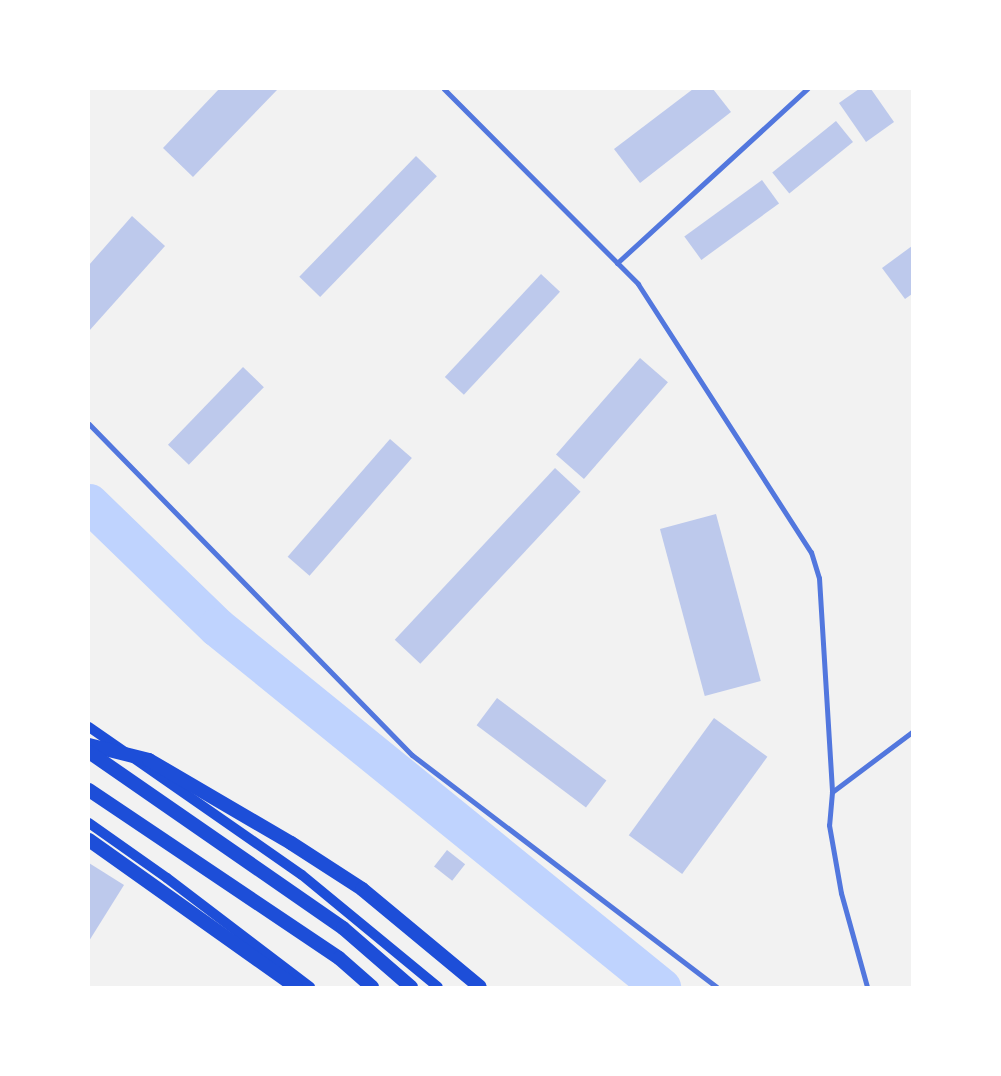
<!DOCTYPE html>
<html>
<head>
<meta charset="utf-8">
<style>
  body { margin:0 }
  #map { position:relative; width:1001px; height:1076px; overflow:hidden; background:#f2f2f2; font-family:Roboto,sans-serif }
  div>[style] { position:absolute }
  .river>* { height:39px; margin:-19.5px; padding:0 19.5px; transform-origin:19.5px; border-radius:19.5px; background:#bfd3fe }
  .building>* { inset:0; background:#bdc9ec; transform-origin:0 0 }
  .minor>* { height:5px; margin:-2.5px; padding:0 2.5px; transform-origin:2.5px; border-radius:2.5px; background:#5277de }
  .secondary>* { height:10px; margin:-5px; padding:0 5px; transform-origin:5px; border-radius:5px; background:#1d4ed8 }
  .trunk>* { height:14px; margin:-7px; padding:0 7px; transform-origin:7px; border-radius:7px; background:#1d4ed8 }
  span { translate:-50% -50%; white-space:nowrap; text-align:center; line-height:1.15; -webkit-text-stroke:5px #fff; paint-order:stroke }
  .frame { position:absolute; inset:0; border:90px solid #fff; pointer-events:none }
</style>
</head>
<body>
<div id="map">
  <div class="river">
    <i style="left:89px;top:503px;width:178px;rotate:44.1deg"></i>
    <i style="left:217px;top:627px;width:572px;rotate:39.04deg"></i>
  </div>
  <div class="building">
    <i style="clip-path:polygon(219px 89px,278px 89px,193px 177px,163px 148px)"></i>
    <i style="clip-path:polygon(693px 89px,713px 89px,731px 112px,640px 183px,614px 149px)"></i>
    <i style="clip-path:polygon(859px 89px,871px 89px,894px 122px,866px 142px,839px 103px)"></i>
    <i style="left:836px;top:121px;width:27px;height:82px;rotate:51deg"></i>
    <i style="left:416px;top:156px;width:29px;height:168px;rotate:44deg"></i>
    <i style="left:762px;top:180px;width:29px;height:96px;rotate:54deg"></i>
    <i style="clip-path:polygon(132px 216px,165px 246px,89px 331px,89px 265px)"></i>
    <i style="clip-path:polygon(912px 246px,912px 294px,905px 299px,882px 268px)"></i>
    <i style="left:541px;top:274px;width:26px;height:141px;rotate:43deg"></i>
    <i style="left:640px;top:358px;width:37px;height:128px;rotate:41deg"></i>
    <i style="left:243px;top:367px;width:29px;height:108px;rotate:44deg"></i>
    <i style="left:390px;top:439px;width:29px;height:156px;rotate:41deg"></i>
    <i style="left:555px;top:468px;width:35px;height:235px;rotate:43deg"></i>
    <i style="left:716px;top:514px;width:173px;height:58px;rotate:75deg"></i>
    <i style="left:497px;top:698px;width:137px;height:34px;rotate:37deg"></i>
    <i style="left:714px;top:718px;width:66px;height:145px;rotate:36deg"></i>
    <i style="left:447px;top:850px;width:23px;height:21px;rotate:38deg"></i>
    <i style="clip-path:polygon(89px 863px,124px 885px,89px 941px)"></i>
  </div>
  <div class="minor">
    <i style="left:444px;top:89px;width:275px;rotate:45.1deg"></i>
    <i style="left:638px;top:284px;width:319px;rotate:57.2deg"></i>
    <i style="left:811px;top:552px;width:27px;rotate:73deg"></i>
    <i style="left:819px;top:578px;width:214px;rotate:86.5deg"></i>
    <i style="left:832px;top:792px;width:33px;rotate:95deg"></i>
    <i style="left:829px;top:825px;width:69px;rotate:80deg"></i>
    <i style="left:841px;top:893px;width:98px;rotate:74.5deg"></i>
    <i style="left:617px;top:263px;width:258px;rotate:-42.5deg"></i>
    <i style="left:89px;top:424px;width:462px;rotate:45.7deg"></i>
    <i style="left:412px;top:755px;width:383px;rotate:37.3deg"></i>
    <i style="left:832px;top:792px;width:100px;rotate:-36.9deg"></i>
  </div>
  <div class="secondary">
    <i style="left:89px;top:727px;width:259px;rotate:34.8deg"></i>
    <i style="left:302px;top:875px;width:176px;rotate:39.5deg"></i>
    <i style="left:89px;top:823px;width:95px;rotate:35.2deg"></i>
    <i style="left:167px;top:878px;width:180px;rotate:37.3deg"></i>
  </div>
  <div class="trunk">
    <i style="left:89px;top:745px;width:62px;rotate:14deg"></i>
    <i style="left:149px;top:760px;width:164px;rotate:30.3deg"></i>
    <i style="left:291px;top:843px;width:85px;rotate:32.9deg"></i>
    <i style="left:362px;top:889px;width:153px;rotate:39.7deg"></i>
    <i style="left:89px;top:752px;width:309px;rotate:34.7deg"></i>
    <i style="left:343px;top:928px;width:90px;rotate:40.9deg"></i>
    <i style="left:89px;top:790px;width:301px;rotate:33.9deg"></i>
    <i style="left:339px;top:958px;width:44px;rotate:41.3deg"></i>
    <i style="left:89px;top:840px;width:254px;rotate:35.4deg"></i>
  </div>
  <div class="frame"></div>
</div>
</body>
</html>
